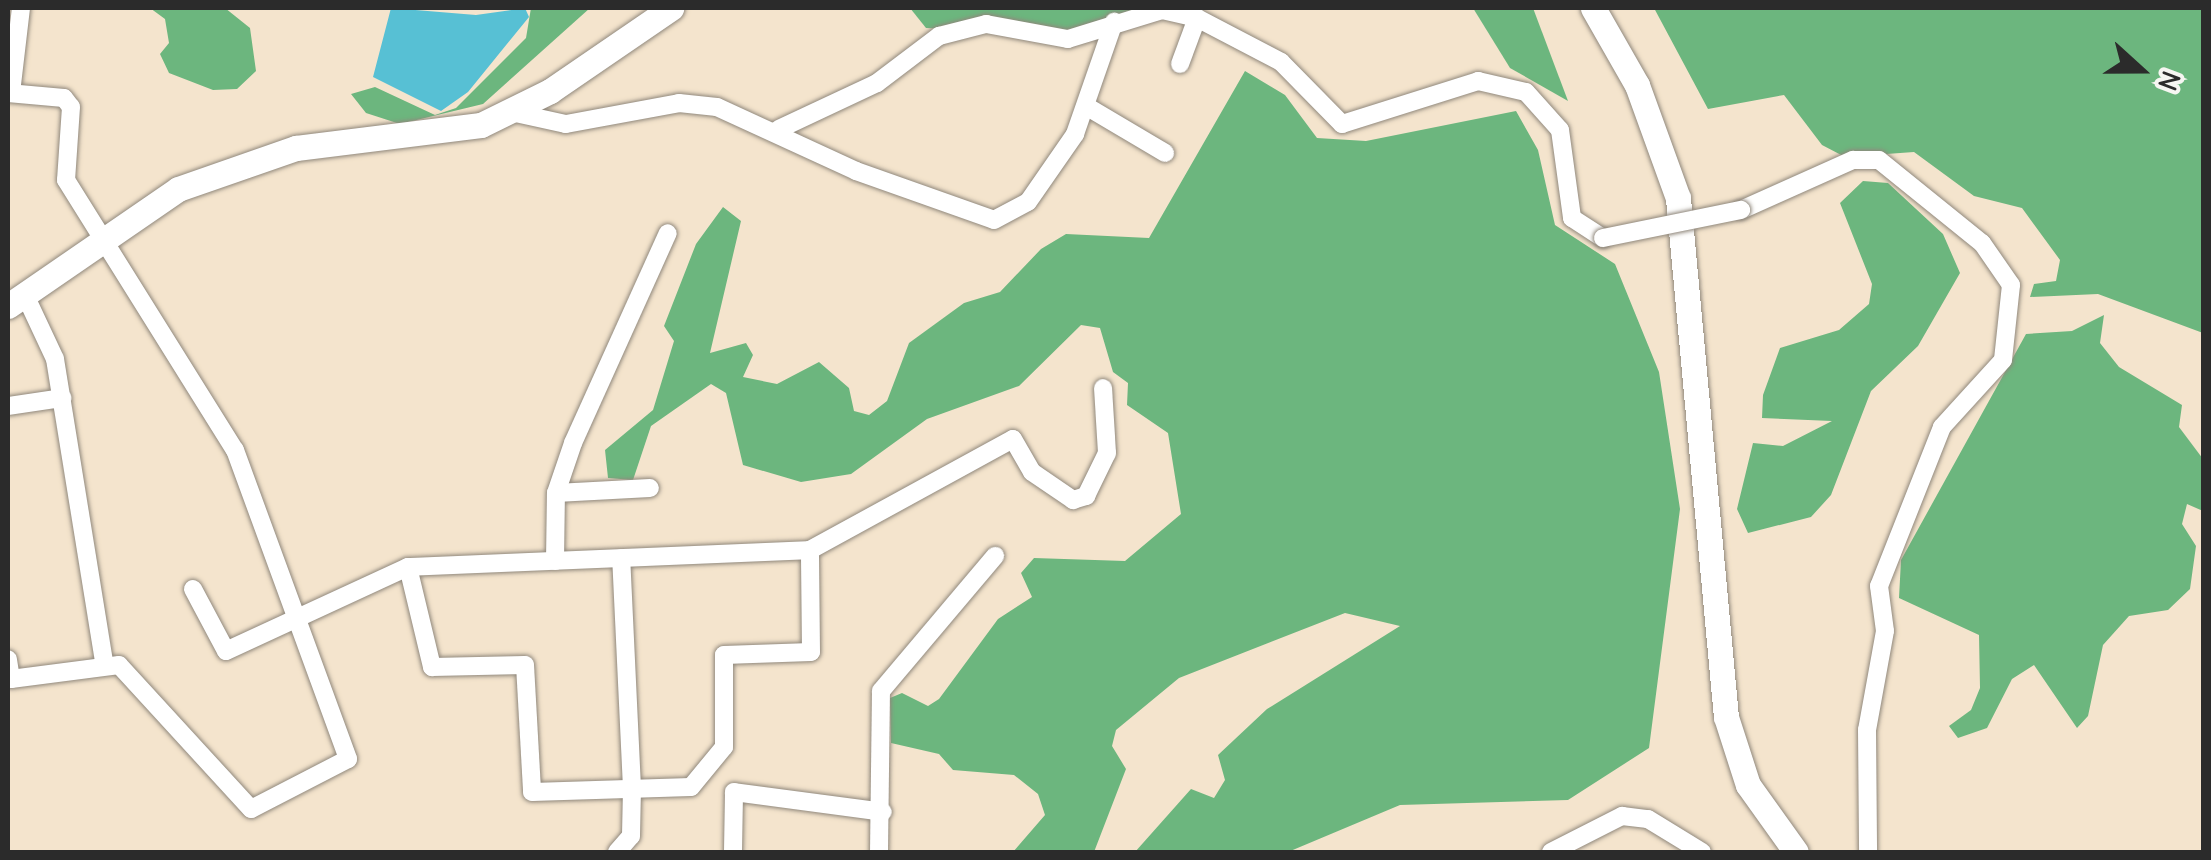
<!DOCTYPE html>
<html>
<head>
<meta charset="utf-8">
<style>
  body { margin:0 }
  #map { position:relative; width:2211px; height:860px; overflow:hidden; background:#f4e4cd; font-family:"Comic Neue",sans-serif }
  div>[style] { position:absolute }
  .forest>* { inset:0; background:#6cb67e }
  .water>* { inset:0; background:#57c0d4 }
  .roads { filter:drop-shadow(0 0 2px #90887c) drop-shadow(0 0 2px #90887c) }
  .street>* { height:18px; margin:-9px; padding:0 9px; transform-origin:9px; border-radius:9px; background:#fff }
  .secondary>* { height:25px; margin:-12.5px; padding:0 12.5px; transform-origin:12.5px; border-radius:12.5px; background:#fff }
  .bridges { filter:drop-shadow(0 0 2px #90887c) drop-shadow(0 0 2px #90887c) }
  .street-bridge>* { height:18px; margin:-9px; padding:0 9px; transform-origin:9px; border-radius:9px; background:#fff }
  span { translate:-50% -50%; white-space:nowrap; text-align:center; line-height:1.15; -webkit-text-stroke:8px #f6f6f2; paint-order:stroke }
  .frame { position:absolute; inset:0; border:10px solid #2b2b2b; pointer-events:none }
  .north { position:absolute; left:2091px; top:20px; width:100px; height:100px; -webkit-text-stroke:8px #f6f6f2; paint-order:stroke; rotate:111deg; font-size:28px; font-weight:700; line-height:40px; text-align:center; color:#2b2b2b }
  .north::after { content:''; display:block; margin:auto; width:35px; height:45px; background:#2b2b2b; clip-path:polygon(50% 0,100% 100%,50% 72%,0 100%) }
</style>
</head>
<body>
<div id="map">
  <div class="forest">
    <i style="clip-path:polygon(150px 8px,225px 8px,250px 28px,256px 71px,237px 89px,213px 90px,169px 73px,160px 54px,169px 43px,165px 19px)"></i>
    <i style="clip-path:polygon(531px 8px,590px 8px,483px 104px,400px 124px,366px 113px,351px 94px,375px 87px,435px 115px,456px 108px,526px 38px)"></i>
    <i style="clip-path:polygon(910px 8px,1140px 8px,1074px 34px,926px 28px)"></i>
    <i style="clip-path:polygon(1473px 8px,1533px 8px,1568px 101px,1510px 68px)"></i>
    <i style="clip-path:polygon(1654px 8px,2203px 8px,2203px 333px,2098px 294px,2030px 297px,2034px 284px,2056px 281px,2060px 260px,2022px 208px,1974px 196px,1914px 152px,1845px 157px,1822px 145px,1784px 95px,1708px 109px)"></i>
    <i style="clip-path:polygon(1245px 71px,1285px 95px,1317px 138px,1366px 141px,1516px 111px,1538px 150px,1555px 225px,1615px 264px,1659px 372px,1680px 509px,1649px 748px,1568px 800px,1400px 805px,1288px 852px,1135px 852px,1191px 789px,1214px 798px,1225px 780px,1218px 755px,1267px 709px,1400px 626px,1345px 613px,1179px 678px,1116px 730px,1112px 746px,1126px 769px,1094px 852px,1013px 852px,1045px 815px,1038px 794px,1014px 775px,953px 770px,939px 754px,891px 743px,890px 698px,902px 693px,928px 706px,939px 699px,998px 619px,1032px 597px,1021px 573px,1034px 558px,1125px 561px,1181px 514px,1168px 433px,1127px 405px,1128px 383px,1113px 372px,1100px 328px,1081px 325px,1019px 386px,927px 419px,851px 474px,801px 482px,743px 465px,726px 393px,711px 384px,651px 426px,633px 480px,608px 478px,605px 450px,653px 410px,674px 341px,664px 326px,696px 244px,723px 207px,741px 221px,710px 353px,746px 343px,753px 355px,743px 377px,777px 384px,819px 362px,849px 388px,854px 411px,869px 415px,887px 401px,909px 343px,964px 303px,1000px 292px,1041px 249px,1066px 234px,1149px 238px)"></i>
    <i style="clip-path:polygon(1863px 181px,1888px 183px,1943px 234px,1960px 273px,1918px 346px,1871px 391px,1831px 495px,1811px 517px,1748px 533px,1737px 509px,1753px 443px,1783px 446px,1832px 421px,1762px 418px,1763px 395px,1780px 348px,1839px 330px,1869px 304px,1872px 284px,1840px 203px)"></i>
    <i style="clip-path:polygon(2104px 315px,2100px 343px,2119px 367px,2182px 405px,2179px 427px,2203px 459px,2203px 511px,2187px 504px,2182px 524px,2196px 546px,2190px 589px,2168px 610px,2129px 616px,2103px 645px,2088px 716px,2077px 728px,2034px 665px,2012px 679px,1987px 728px,1958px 738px,1949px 726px,1971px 710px,1980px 688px,1979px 635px,1899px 598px,1901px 560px,2026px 334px,2072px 331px)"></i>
  </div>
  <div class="water">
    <i style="clip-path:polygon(391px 8px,476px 15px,525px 8px,529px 17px,468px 92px,441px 111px,373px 77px)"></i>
  </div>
  <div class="roads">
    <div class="street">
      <i style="left:1180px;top:64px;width:49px;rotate:-69.7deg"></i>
      <i style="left:8px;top:93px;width:56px;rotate:5.1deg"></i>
      <i style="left:64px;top:98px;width:11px;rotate:52deg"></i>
      <i style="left:71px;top:107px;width:73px;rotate:93.9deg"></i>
      <i style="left:66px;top:180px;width:319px;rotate:58deg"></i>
      <i style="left:235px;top:450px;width:329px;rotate:69.9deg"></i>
      <i style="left:348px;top:759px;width:109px;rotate:152.7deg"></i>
      <i style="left:251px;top:809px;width:195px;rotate:-132.5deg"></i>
      <i style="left:119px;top:665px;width:109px;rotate:172.6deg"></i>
      <i style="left:11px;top:679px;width:20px;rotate:-99deg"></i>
      <i style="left:11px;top:93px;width:86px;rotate:-83.3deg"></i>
      <i style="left:1086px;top:106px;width:92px;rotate:30.7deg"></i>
      <i style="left:511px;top:112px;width:56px;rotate:12.3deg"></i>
      <i style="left:566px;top:124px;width:115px;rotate:-10.5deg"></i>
      <i style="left:679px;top:103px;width:38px;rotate:6deg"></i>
      <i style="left:717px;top:107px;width:153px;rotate:24.7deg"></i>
      <i style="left:856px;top:171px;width:146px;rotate:19.5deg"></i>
      <i style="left:994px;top:220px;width:38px;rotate:-28deg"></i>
      <i style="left:1028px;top:202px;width:83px;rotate:-55.3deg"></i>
      <i style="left:1075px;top:134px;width:119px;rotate:-70.8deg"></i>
      <i style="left:779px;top:129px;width:108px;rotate:-25.1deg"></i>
      <i style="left:877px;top:83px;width:78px;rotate:-37.2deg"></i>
      <i style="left:939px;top:36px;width:49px;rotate:-14.3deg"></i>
      <i style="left:986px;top:24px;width:83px;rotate:10.4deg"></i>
      <i style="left:1068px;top:39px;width:98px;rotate:-17.1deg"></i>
      <i style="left:1162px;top:10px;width:36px;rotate:13deg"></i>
      <i style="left:1197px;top:18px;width:95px;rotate:27.6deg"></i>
      <i style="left:1281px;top:62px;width:87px;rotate:45.5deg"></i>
      <i style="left:1342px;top:124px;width:143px;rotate:-17.5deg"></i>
      <i style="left:1478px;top:81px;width:49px;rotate:12.9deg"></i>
      <i style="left:1526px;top:92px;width:51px;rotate:48.2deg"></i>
      <i style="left:1560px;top:130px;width:89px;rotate:82.2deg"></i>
      <i style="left:1572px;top:218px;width:37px;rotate:33deg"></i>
      <i style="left:1741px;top:210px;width:123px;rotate:-24.1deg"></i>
      <i style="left:1853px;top:160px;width:26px"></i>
      <i style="left:1879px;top:160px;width:132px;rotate:38.9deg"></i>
      <i style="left:1982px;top:243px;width:51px;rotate:55.4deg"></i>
      <i style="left:2011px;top:285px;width:75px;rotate:96.1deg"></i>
      <i style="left:2003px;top:360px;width:91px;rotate:132.3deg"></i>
      <i style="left:1942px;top:427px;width:171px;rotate:111.6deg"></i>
      <i style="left:1879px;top:586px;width:45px;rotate:82.4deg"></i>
      <i style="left:1885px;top:631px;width:101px;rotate:100.3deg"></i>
      <i style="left:1867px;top:730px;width:122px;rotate:89.5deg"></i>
      <i style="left:26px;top:297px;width:68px;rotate:64.9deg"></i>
      <i style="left:55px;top:359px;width:307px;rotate:80.8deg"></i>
      <i style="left:8px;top:406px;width:55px;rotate:-8.4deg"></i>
      <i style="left:556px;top:493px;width:94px;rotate:-3deg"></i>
      <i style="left:555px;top:561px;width:68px;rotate:-89.2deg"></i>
      <i style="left:556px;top:493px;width:53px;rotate:-71.2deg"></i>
      <i style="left:573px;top:443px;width:230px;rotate:-65.7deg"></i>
      <i style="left:408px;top:567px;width:103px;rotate:76.5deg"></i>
      <i style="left:432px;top:667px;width:93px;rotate:-1.2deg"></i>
      <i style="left:525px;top:665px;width:127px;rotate:86.8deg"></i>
      <i style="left:532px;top:792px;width:159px;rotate:-1.8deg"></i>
      <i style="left:691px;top:787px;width:52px;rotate:-50.5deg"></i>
      <i style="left:724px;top:747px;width:92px;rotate:-90deg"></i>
      <i style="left:724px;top:655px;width:87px;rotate:-2deg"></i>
      <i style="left:811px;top:652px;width:102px;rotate:-90.6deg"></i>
      <i style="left:193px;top:589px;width:70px;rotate:62deg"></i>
      <i style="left:226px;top:651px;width:200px;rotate:-24.8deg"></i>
      <i style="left:408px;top:567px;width:402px;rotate:-2.4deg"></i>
      <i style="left:810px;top:550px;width:231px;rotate:-28.7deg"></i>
      <i style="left:1013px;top:439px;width:38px;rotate:60deg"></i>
      <i style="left:1032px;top:472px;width:50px;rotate:34.3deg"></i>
      <i style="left:1073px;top:500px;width:14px;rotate:-17deg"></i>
      <i style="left:1086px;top:496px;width:48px;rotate:-64deg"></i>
      <i style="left:1107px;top:453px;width:65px;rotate:-93.5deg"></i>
      <i style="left:733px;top:851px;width:59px;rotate:-89deg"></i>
      <i style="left:734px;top:792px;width:150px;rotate:7.6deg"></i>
      <i style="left:617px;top:852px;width:21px;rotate:-49deg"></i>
      <i style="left:631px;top:836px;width:48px;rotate:-88.8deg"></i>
      <i style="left:632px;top:788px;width:230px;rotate:-92.7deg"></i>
      <i style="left:879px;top:852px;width:161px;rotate:-89.3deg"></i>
      <i style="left:881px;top:691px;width:177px;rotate:-49.8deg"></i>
      <i style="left:1551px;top:852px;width:80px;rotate:-26.9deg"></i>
      <i style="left:1622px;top:816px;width:26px;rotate:7deg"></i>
      <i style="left:1648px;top:819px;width:63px;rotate:31.4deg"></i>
    </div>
    <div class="secondary">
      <i style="left:1593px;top:8px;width:89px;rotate:60.3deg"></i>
      <i style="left:1637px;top:85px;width:120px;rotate:70.1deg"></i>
      <i style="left:1678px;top:198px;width:521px;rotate:84.72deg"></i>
      <i style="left:1726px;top:717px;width:71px;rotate:72.1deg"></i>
      <i style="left:1748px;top:785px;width:82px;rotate:54.4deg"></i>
      <i style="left:8px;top:306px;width:206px;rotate:-34.5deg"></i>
      <i style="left:178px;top:189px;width:125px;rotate:-19.2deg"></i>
      <i style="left:296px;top:148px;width:186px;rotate:-7.1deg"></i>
      <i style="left:481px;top:125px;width:77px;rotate:-26.2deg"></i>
      <i style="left:550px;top:91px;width:147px;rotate:-34.4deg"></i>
    </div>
  </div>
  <div class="bridges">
    <div class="street-bridge">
      <i style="left:1603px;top:238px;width:141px;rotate:-11.5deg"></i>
    </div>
  </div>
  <div class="frame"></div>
  <div class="north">N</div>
</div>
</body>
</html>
